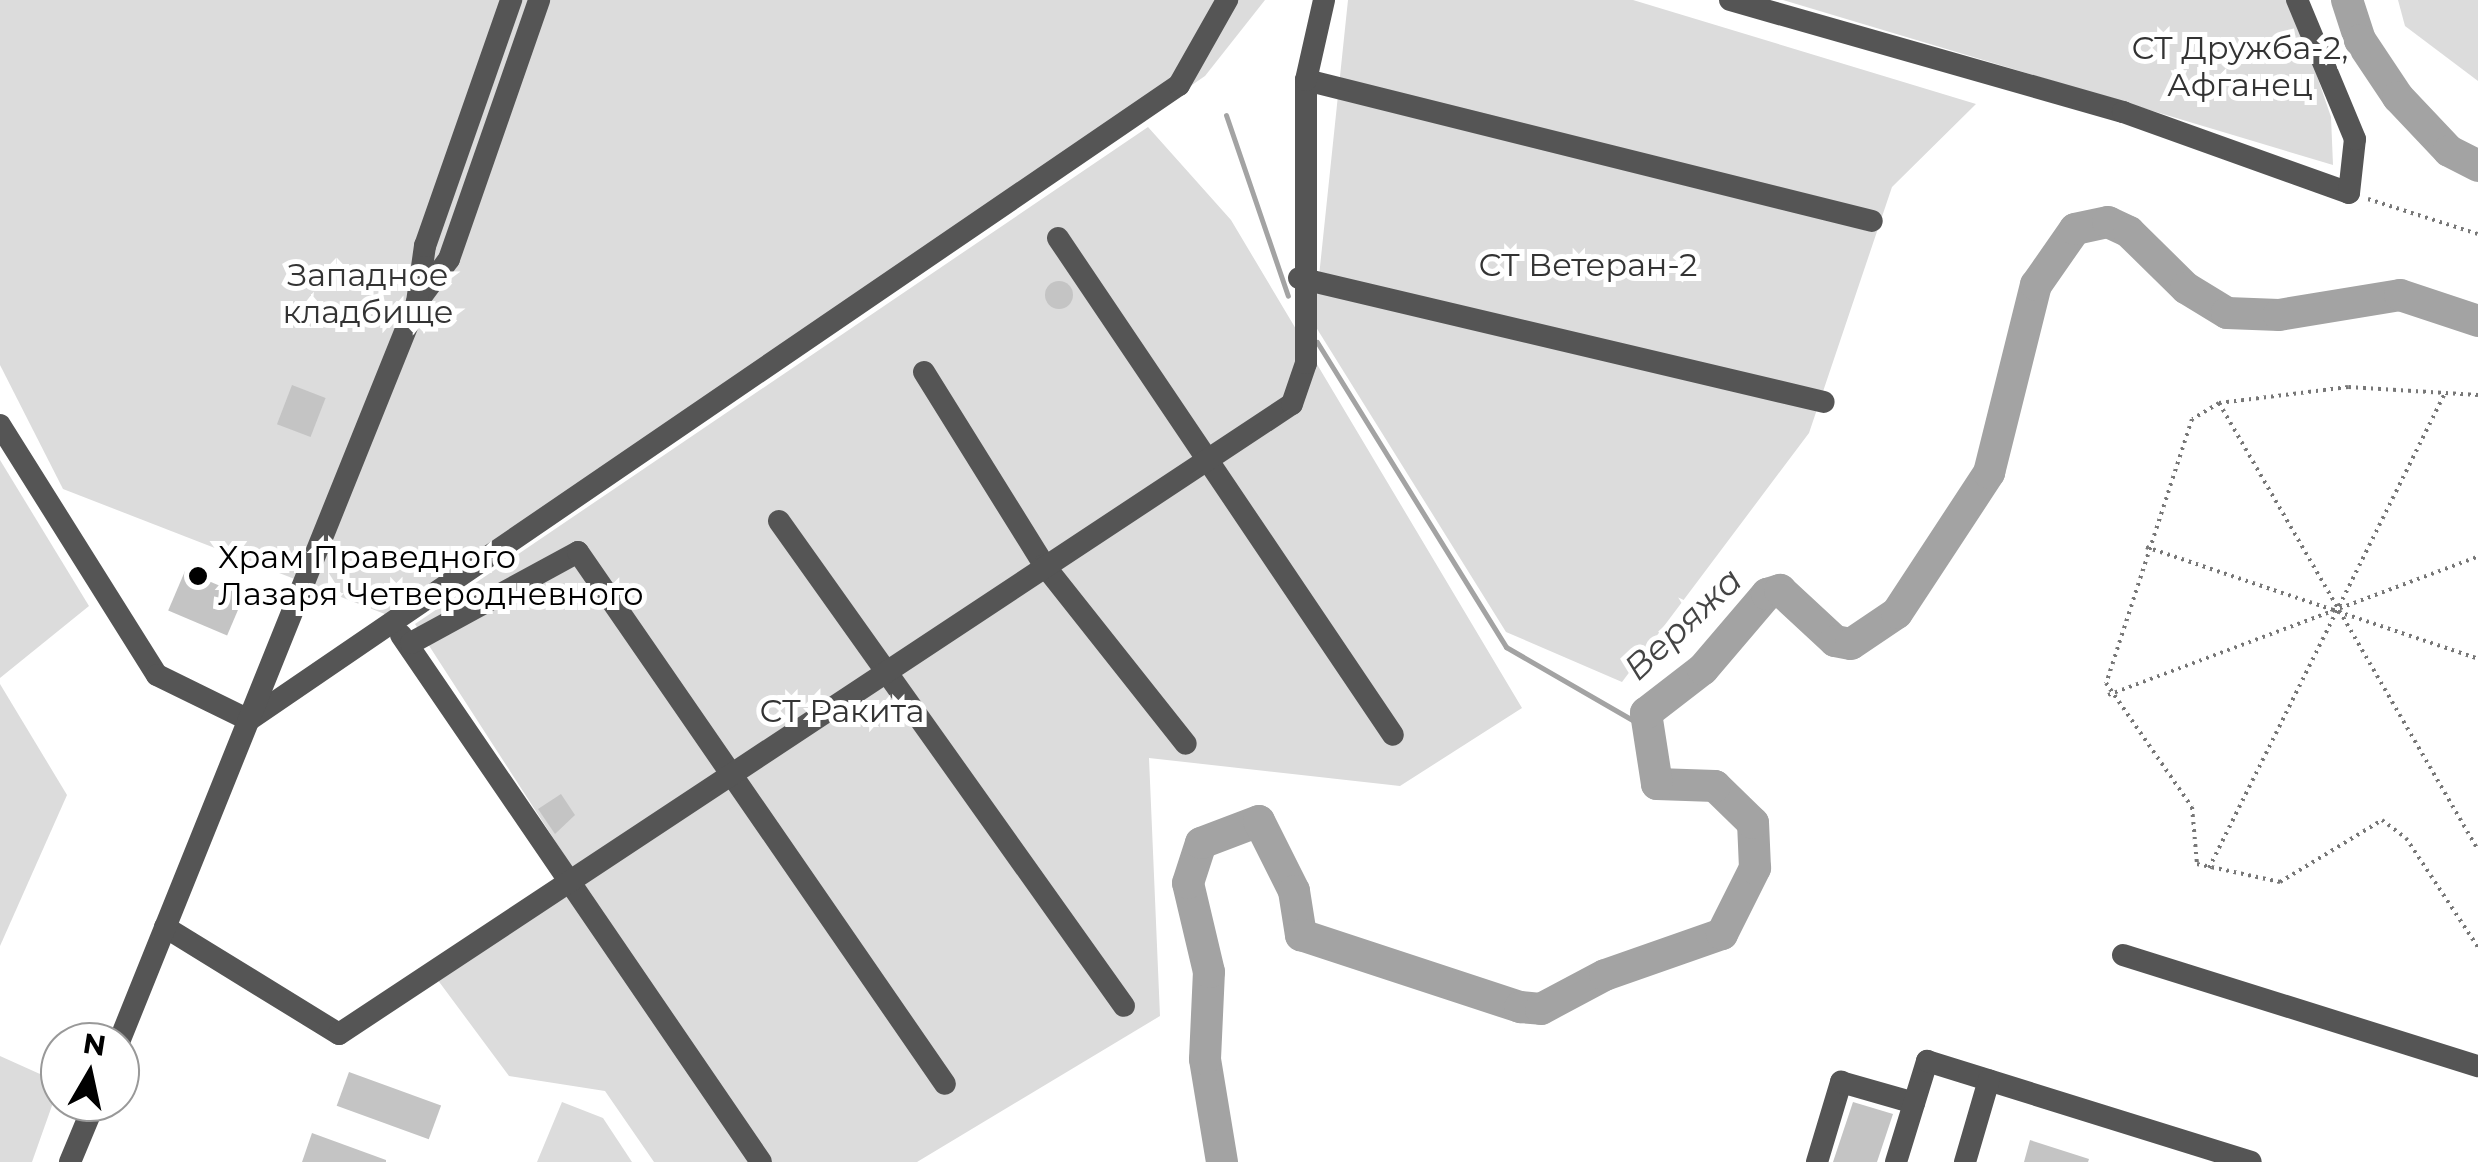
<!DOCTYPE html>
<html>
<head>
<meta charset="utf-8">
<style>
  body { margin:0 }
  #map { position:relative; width:2478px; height:1162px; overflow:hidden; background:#fff; font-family:Montserrat,sans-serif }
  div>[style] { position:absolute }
  .green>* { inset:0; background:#dcdcdc }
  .stream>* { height:5px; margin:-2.5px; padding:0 2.5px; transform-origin:2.5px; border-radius:2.5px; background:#a3a3a3 }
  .river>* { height:32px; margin:-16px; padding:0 16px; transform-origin:16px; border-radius:16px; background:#a3a3a3 }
  .building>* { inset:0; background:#c4c4c4; transform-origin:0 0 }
  .round { border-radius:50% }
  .path>* { height:4px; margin-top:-2px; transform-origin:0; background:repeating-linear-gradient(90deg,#777 0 2.5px,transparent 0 7.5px) }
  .minor>* { height:22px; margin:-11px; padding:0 11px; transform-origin:11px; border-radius:11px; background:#555 }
  .dots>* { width:28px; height:28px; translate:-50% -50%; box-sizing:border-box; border:5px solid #fff; border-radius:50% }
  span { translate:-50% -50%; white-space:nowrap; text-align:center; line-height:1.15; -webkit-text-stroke:10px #fff; paint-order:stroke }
  .park-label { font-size:32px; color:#333 }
  .poi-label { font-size:32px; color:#000 }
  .left { translate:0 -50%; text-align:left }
  .water-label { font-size:35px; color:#444; font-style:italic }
  .north { position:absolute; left:40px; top:1022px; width:100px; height:100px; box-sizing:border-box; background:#fff; border:2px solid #999; border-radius:50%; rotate:9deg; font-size:28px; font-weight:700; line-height:40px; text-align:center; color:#000 }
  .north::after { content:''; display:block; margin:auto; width:35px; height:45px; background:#000; clip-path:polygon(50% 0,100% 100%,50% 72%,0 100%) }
</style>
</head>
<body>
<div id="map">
  <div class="green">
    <i style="clip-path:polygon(0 0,1265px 0,1205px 76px,408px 623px,63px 489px,0 365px)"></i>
    <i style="clip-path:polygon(1348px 0,1633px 0,1976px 104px,1892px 187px,1809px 433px,1622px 682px,1506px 632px,1314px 324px)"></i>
    <i style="clip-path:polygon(1783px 0,2291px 0,2331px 117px,2333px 165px)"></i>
    <i style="clip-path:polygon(2398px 0,2478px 0,2478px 81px,2405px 26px)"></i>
    <i style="clip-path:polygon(1148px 127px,1231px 220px,1522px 708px,1400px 786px,1149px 758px,1160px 1016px,917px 1162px,654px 1162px,605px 1091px,509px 1076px,437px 979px,581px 881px,415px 624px)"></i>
    <i style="clip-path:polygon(0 460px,89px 606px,0 678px)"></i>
    <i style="clip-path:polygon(0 684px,67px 795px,0 946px)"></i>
    <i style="clip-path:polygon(0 1056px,60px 1083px,32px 1162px,0 1162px)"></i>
    <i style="clip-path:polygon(562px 1102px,603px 1118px,632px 1162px,537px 1162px)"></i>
  </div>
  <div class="stream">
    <i style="left:1226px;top:115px;width:191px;rotate:71.1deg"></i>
    <i style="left:1317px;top:342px;width:359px;rotate:58.2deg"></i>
    <i style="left:1506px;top:647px;width:158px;rotate:30deg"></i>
  </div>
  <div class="river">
    <i style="left:2347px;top:0;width:42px;rotate:72deg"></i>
    <i style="left:2360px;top:40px;width:69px;rotate:56.3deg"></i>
    <i style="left:2398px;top:97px;width:74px;rotate:46.6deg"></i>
    <i style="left:2449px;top:151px;width:33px;rotate:27deg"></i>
    <i style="left:1222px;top:1162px;width:104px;rotate:-99.4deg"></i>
    <i style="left:1205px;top:1059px;width:87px;rotate:-87.4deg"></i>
    <i style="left:1209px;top:972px;width:91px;rotate:-103.3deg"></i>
    <i style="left:1188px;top:883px;width:42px;rotate:-72deg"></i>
    <i style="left:1201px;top:843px;width:62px;rotate:-20.8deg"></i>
    <i style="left:1259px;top:821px;width:78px;rotate:63.4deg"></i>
    <i style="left:1294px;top:891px;width:45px;rotate:81deg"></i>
    <i style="left:1301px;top:935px;width:231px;rotate:18.2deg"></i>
    <i style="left:1520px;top:1007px;width:21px;rotate:5deg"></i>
    <i style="left:1541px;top:1009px;width:72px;rotate:-28deg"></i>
    <i style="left:1605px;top:975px;width:124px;rotate:-19.3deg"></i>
    <i style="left:1722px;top:934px;width:74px;rotate:-63.4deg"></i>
    <i style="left:1755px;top:868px;width:45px;rotate:-92.5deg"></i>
    <i style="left:1753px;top:823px;width:53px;rotate:-135.8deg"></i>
    <i style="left:1715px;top:786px;width:58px;rotate:-178deg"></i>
    <i style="left:1657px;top:784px;width:72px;rotate:-98.8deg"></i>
    <i style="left:1646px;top:713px;width:72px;rotate:-37.7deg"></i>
    <i style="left:1703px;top:669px;width:99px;rotate:-49.5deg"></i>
    <i style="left:1767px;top:594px;width:14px;rotate:-17deg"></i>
    <i style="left:1780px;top:590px;width:75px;rotate:42.8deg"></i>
    <i style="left:1835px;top:641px;width:16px;rotate:11deg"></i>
    <i style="left:1851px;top:644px;width:55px;rotate:-34deg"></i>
    <i style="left:1897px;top:613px;width:168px;rotate:-56.7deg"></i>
    <i style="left:1989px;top:473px;width:194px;rotate:-76deg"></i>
    <i style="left:2036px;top:285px;width:68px;rotate:-55.1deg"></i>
    <i style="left:2075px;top:229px;width:34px;rotate:-12deg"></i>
    <i style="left:2108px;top:222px;width:23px;rotate:25deg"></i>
    <i style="left:2129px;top:232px;width:80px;rotate:44.5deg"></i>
    <i style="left:2186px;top:288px;width:48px;rotate:31.4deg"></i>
    <i style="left:2227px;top:313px;width:52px;rotate:2.2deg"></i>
    <i style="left:2279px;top:315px;width:123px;rotate:-9.4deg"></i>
    <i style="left:2400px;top:295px;width:82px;rotate:18.4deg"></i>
  </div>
  <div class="building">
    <i class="round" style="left:1045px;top:281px;width:28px;height:28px"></i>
    <i style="left:292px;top:385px;width:36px;height:42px;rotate:21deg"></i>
    <i style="left:185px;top:571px;width:64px;height:43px;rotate:23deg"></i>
    <i style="clip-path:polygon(561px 794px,575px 815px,555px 834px,538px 809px)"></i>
    <i style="left:349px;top:1072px;width:98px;height:36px;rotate:20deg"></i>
    <i style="clip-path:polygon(1853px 1102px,1893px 1114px,1877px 1162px,1833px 1162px)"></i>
    <i style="clip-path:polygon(312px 1133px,386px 1160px,386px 1162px,302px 1162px)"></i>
    <i style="clip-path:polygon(2030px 1140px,2089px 1159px,2088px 1162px,2024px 1162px)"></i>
  </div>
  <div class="path">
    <i style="left:2368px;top:199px;width:115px;rotate:17.7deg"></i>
    <i style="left:2478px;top:395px;width:130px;rotate:-176.5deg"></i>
    <i style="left:2348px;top:387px;width:130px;rotate:172.9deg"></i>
    <i style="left:2219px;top:403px;width:31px;rotate:149deg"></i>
    <i style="left:2192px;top:419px;width:278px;rotate:108deg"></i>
    <i style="left:2106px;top:683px;width:151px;rotate:55.3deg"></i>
    <i style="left:2192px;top:807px;width:57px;rotate:85deg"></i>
    <i style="left:2197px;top:864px;width:85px;rotate:12.2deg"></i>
    <i style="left:2280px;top:882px;width:119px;rotate:-31.3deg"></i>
    <i style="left:2382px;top:820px;width:30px;rotate:37deg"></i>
    <i style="left:2406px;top:838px;width:131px;rotate:56.6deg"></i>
    <i style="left:2219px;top:403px;width:517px;rotate:59.91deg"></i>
    <i style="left:2146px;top:547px;width:350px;rotate:18.6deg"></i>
    <i style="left:2108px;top:695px;width:395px;rotate:-20.5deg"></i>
    <i style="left:2209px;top:868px;width:530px;rotate:-63.58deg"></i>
  </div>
  <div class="minor">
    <i style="left:1730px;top:0;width:409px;rotate:15.9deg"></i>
    <i style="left:2123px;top:112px;width:240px;rotate:19.7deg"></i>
    <i style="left:2349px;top:193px;width:54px;rotate:-83.7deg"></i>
    <i style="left:2355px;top:139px;width:151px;rotate:-112.6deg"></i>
    <i style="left:1306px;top:80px;width:583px;rotate:13.99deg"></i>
    <i style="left:1058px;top:238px;width:599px;rotate:56.02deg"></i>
    <i style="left:1299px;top:278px;width:539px;rotate:13.29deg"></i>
    <i style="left:421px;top:297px;width:47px;rotate:-53.6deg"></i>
    <i style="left:449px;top:259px;width:274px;rotate:-70.8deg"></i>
    <i style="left:924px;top:372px;width:227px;rotate:58.1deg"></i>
    <i style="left:1044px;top:565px;width:228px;rotate:51.6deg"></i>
    <i style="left:0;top:425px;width:295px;rotate:57.9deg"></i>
    <i style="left:157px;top:675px;width:102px;rotate:26.1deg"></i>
    <i style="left:779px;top:521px;width:595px;rotate:54.57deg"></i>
    <i style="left:401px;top:635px;width:638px;rotate:55.66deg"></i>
    <i style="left:411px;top:643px;width:190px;rotate:-28.6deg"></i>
    <i style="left:578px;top:552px;width:646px;rotate:55.4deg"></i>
    <i style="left:249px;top:720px;width:1126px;rotate:-34.33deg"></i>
    <i style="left:1179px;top:85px;width:98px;rotate:-60.5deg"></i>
    <i style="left:165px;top:927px;width:204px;rotate:31.6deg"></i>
    <i style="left:339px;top:1034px;width:1142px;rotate:-33.47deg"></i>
    <i style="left:1292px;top:404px;width:43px;rotate:-71.1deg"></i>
    <i style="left:1306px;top:363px;width:283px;rotate:-90deg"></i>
    <i style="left:1306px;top:80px;width:82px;rotate:-77.3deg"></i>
    <i style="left:2123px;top:955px;width:372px;rotate:17.4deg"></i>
    <i style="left:119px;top:1042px;width:798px;rotate:-68.07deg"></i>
    <i style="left:417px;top:302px;width:57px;rotate:-81.9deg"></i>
    <i style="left:425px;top:246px;width:261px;rotate:-70.7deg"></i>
    <i style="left:70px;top:1162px;width:65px;rotate:-67.4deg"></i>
    <i style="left:1817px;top:1162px;width:84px;rotate:-73.3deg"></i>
    <i style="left:1841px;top:1082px;width:76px;rotate:16deg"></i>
    <i style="left:1896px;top:1162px;width:106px;rotate:-72.9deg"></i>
    <i style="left:1927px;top:1061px;width:339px;rotate:17.3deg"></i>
    <i style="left:1965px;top:1162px;width:85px;rotate:-73.7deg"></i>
  </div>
  <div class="dots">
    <i style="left:198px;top:576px;background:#000"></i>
  </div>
  <div class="park-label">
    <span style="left:2240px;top:67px">СТ Дружба-2,<br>Афганец</span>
    <span style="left:1588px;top:265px">СТ Ветеран-2</span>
    <span style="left:368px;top:294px">Западное<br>кладбище</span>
    <span style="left:842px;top:711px">СТ Ракита</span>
  </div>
  <div class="poi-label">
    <span class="left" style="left:218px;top:576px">Храм Праведного<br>Лазаря Четверодневного</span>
  </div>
  <div class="water-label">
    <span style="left:1683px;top:624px;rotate:-43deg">Веряжа</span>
  </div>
  <div class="north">N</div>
</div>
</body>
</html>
